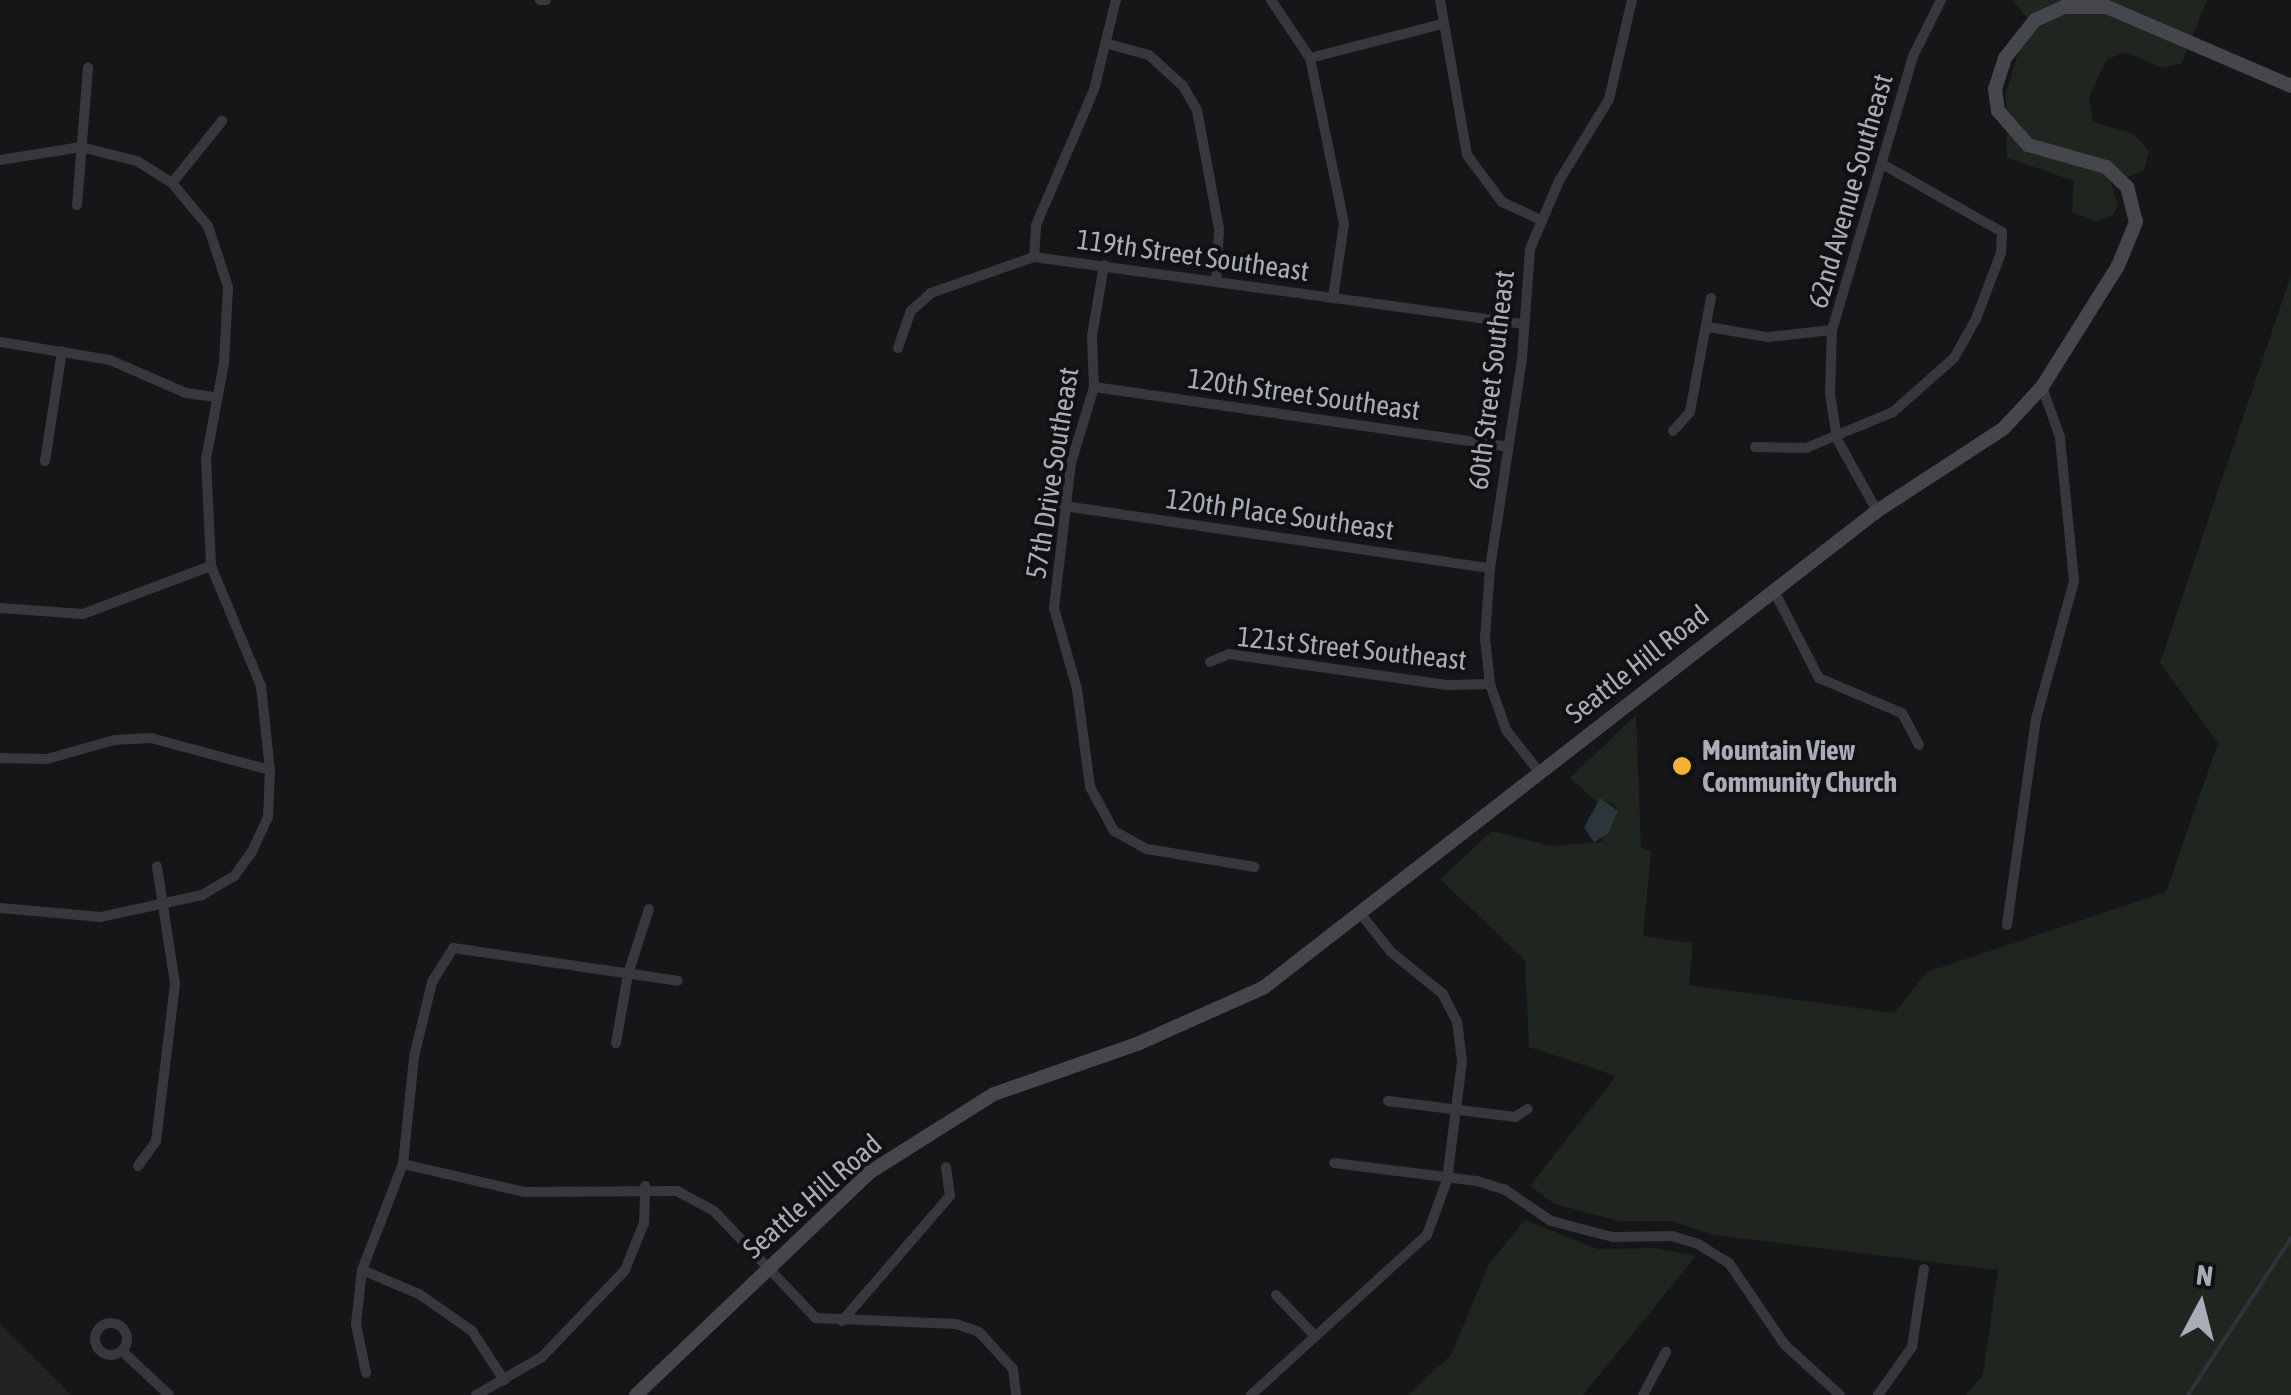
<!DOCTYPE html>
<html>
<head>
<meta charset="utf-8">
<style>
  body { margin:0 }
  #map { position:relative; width:2291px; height:1395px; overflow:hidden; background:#161618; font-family:"Asap Condensed",sans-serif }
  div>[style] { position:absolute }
  .built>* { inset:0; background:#222225 }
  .green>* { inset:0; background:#1e261f }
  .water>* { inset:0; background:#2c353c }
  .stream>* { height:4px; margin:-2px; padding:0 2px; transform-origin:2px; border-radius:2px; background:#2c353c }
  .street>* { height:10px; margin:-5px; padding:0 5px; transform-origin:5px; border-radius:5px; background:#37383d }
  .street>.ring { margin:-5px; padding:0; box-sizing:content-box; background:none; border:10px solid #37383d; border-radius:50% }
  .secondary>* { height:14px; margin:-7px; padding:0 7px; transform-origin:7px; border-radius:7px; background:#45474d }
  .dots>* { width:28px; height:28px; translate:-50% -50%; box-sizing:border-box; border:5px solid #111113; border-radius:50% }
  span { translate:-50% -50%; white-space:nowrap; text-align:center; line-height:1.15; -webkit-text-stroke:8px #111113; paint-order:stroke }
  .street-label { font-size:28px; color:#a8adb8 }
  .poi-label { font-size:28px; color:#a8adb8; font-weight:700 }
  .left { translate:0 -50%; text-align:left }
  .north { position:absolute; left:2151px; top:1255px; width:100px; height:100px; -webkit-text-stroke:8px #111113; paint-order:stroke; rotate:7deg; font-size:28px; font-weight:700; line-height:40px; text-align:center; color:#a8adb8 }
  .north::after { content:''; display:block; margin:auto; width:35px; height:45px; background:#a8adb8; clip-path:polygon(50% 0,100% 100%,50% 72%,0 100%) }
</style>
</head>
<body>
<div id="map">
  <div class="built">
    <i style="clip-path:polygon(0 1323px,71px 1395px,0 1395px)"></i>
  </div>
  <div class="green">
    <i style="clip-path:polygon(2012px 0,2207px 0,2181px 64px,2162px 68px,2125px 52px,2106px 60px,2089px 97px,2093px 122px,2134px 134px,2149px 151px,2144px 171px,2111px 183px,2118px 206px,2113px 215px,2096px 221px,2072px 212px,2074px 181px,2007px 158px,2006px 94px,2028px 19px)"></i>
    <i style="clip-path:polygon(2291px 275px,2291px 1395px,1966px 1395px,1983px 1375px,1998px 1270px,1713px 1235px,1672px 1221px,1619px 1221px,1555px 1204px,1530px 1186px,1616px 1076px,1529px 1047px,1525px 960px,1440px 879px,1492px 831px,1551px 846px,1601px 842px,1617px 811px,1614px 803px,1596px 801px,1570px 778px,1636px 715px,1641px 848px,1651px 851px,1643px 936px,1693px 943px,1689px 985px,1894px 1013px,1927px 972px,2166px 892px,2218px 743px,2160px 663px)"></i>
    <i style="clip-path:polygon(1525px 1220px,1598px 1249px,1655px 1248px,1696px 1256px,1583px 1395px,1408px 1395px,1451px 1355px,1489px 1264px)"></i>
  </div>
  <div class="water">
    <i style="clip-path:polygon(1600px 798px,1618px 811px,1608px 834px,1594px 842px,1584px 828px)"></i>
  </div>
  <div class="stream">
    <i style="left:2188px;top:1395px;width:188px;rotate:-56.7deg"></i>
  </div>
  <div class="street">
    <i style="left:540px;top:0;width:6px"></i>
    <i style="left:1271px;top:0;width:70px;rotate:56.1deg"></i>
    <i style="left:1310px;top:58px;width:169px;rotate:78.4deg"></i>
    <i style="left:1344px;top:224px;width:75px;rotate:98.5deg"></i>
    <i style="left:1440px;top:0;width:157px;rotate:80.1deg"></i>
    <i style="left:1467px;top:155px;width:59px;rotate:53.3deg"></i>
    <i style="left:1502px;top:202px;width:43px;rotate:24.8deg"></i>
    <i style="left:1108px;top:44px;width:42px;rotate:15deg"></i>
    <i style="left:1149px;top:55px;width:46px;rotate:42.4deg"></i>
    <i style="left:1183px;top:86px;width:28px;rotate:60deg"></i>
    <i style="left:1197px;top:110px;width:121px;rotate:79.5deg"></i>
    <i style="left:1219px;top:229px;width:53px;rotate:93.2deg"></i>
    <i style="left:1310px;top:58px;width:136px;rotate:-14.4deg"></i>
    <i style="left:0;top:160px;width:82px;rotate:-9.1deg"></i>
    <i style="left:81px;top:147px;width:58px;rotate:14deg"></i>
    <i style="left:137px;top:161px;width:41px;rotate:32.2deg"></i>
    <i style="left:172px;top:183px;width:56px;rotate:50.1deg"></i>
    <i style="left:208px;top:226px;width:64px;rotate:71.8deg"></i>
    <i style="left:228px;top:287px;width:76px;rotate:93deg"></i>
    <i style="left:224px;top:363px;width:98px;rotate:100.6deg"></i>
    <i style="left:206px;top:459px;width:107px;rotate:87.3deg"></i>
    <i style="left:211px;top:566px;width:130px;rotate:67.4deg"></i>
    <i style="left:261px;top:686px;width:84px;rotate:83.9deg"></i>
    <i style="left:270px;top:770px;width:47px;rotate:92.4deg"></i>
    <i style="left:268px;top:817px;width:40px;rotate:115deg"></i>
    <i style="left:251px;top:853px;width:29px;rotate:126deg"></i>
    <i style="left:234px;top:876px;width:37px;rotate:149deg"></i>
    <i style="left:202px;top:895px;width:103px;rotate:167.7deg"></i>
    <i style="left:101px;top:917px;width:101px;rotate:-174.9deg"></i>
    <i style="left:172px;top:183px;width:80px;rotate:-51.1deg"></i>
    <i style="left:77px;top:205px;width:138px;rotate:-85.4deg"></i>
    <i style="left:1034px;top:257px;width:32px;rotate:-86deg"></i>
    <i style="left:1036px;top:225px;width:147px;rotate:-66.8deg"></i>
    <i style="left:1094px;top:90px;width:93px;rotate:-76.3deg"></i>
    <i style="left:1104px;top:265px;width:72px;rotate:99.6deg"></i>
    <i style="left:1092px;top:336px;width:51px;rotate:87.8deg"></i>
    <i style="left:1094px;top:387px;width:79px;rotate:106.8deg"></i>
    <i style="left:1071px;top:463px;width:146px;rotate:96.7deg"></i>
    <i style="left:1054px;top:608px;width:84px;rotate:74.1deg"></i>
    <i style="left:1077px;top:689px;width:99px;rotate:82.4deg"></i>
    <i style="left:1090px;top:787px;width:50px;rotate:61.4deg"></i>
    <i style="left:1114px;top:831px;width:38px;rotate:29deg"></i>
    <i style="left:1147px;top:849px;width:109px;rotate:9.5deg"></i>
    <i style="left:1708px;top:327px;width:61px;rotate:9.5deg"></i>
    <i style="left:1768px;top:337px;width:64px;rotate:-6.2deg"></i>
    <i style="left:0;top:342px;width:111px;rotate:9.3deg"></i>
    <i style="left:110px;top:360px;width:83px;rotate:23.5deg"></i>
    <i style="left:186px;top:393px;width:28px;rotate:8deg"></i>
    <i style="left:898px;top:348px;width:39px;rotate:-71deg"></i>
    <i style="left:911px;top:311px;width:27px;rotate:-42deg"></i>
    <i style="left:931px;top:293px;width:109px;rotate:-19.3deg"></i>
    <i style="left:1034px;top:257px;width:491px;rotate:7.8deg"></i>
    <i style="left:1094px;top:387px;width:418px;rotate:8.2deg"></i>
    <i style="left:1673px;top:431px;width:25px;rotate:-48deg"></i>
    <i style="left:1690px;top:412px;width:116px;rotate:-79.6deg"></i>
    <i style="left:1755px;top:447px;width:51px;rotate:1.1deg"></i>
    <i style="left:1806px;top:448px;width:94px;rotate:-22.5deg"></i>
    <i style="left:1893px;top:412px;width:81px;rotate:-41.5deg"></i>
    <i style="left:1954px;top:358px;width:45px;rotate:-60.6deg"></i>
    <i style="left:1976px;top:319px;width:71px;rotate:-69.3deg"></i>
    <i style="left:2001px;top:253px;width:21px;rotate:-87deg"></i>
    <i style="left:2002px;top:232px;width:136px;rotate:-150.4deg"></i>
    <i style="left:45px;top:461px;width:111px;rotate:-81.2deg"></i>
    <i style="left:1064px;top:506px;width:430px;rotate:8.3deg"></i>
    <i style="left:1877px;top:511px;width:82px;rotate:-119.1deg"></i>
    <i style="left:1837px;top:439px;width:46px;rotate:-98.8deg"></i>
    <i style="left:1830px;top:394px;width:64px;rotate:-88.2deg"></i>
    <i style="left:1832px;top:330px;width:286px;rotate:-73.5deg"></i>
    <i style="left:1913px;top:56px;width:63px;rotate:-63.4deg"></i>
    <i style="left:1773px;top:589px;width:100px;rotate:62.7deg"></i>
    <i style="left:1819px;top:678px;width:90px;rotate:22.9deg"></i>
    <i style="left:1902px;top:713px;width:36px;rotate:62deg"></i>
    <i style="left:0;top:608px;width:83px;rotate:4.1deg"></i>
    <i style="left:83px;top:614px;width:137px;rotate:-20.6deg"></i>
    <i style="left:1210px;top:662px;width:21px;rotate:-23deg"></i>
    <i style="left:1229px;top:654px;width:220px;rotate:8.1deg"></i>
    <i style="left:1447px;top:685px;width:43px;rotate:-1.3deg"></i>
    <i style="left:0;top:758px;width:47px;rotate:1.2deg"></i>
    <i style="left:47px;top:759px;width:70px;rotate:-15.8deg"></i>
    <i style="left:114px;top:740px;width:37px;rotate:-3deg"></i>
    <i style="left:151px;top:738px;width:123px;rotate:15.1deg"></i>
    <i style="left:1540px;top:773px;width:55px;rotate:-128.3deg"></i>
    <i style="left:1506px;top:730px;width:49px;rotate:-109.2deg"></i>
    <i style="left:1490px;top:684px;width:46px;rotate:-96.2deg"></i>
    <i style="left:1485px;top:638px;width:70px;rotate:-85.9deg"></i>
    <i style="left:1490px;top:568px;width:211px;rotate:-81.3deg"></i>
    <i style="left:1522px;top:359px;width:110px;rotate:-85.8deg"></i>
    <i style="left:1530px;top:249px;width:74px;rotate:-66.9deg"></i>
    <i style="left:1559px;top:181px;width:96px;rotate:-58.6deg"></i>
    <i style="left:1609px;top:99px;width:102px;rotate:-76.9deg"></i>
    <i style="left:2007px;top:925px;width:208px;rotate:-82deg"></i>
    <i style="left:2036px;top:719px;width:143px;rotate:-74.6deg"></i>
    <i style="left:2074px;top:581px;width:145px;rotate:-95.6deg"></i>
    <i style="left:2060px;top:437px;width:53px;rotate:-109.8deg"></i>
    <i style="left:616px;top:1043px;width:70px;rotate:-80.1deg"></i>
    <i style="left:628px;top:974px;width:68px;rotate:-72.1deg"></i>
    <i style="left:1388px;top:1101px;width:128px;rotate:7.2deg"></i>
    <i style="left:1515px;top:1117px;width:15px;rotate:-32deg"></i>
    <i style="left:1334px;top:1163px;width:144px;rotate:7.2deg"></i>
    <i style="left:1477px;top:1181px;width:28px;rotate:17deg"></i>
    <i style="left:1504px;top:1189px;width:57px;rotate:34.2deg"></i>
    <i style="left:1551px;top:1221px;width:64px;rotate:14.5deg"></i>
    <i style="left:1613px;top:1237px;width:59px;rotate:-1deg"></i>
    <i style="left:1672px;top:1236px;width:27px;rotate:17deg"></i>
    <i style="left:1698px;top:1244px;width:36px;rotate:32deg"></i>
    <i style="left:1729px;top:1263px;width:99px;rotate:55.7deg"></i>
    <i style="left:1785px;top:1345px;width:74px;rotate:42.3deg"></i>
    <i style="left:403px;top:1164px;width:124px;rotate:13deg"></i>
    <i style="left:524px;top:1192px;width:153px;rotate:-0.4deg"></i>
    <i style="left:677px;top:1191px;width:42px;rotate:28.4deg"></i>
    <i style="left:714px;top:1211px;width:148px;rotate:46.4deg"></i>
    <i style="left:816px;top:1318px;width:140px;rotate:2.5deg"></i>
    <i style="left:956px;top:1324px;width:24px;rotate:19deg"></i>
    <i style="left:979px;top:1332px;width:50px;rotate:47.4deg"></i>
    <i style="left:1013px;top:1369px;width:26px;rotate:83deg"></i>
    <i style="left:138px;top:1166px;width:31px;rotate:-54deg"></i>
    <i style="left:156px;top:1141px;width:158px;rotate:-83.1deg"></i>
    <i style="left:175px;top:984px;width:119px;rotate:-98.7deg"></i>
    <i style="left:362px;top:1270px;width:62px;rotate:22.8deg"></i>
    <i style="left:419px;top:1294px;width:65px;rotate:34.9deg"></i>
    <i style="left:472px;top:1331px;width:59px;rotate:56.9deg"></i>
    <i style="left:1276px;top:1295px;width:57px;rotate:46.4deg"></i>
    <i style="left:842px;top:1321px;width:165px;rotate:-49.2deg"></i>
    <i style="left:950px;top:1196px;width:29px;rotate:-98deg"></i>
    <i class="ring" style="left:95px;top:1323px;width:22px;height:22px"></i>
    <i style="left:122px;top:1351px;width:64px;rotate:43.1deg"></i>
    <i style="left:366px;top:1373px;width:50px;rotate:-101.5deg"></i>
    <i style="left:356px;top:1324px;width:54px;rotate:-83.7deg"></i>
    <i style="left:362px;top:1270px;width:114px;rotate:-68.9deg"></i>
    <i style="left:403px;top:1164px;width:108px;rotate:-84.1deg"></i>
    <i style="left:414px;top:1057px;width:77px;rotate:-76.5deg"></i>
    <i style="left:432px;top:982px;width:40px;rotate:-58deg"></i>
    <i style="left:453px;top:948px;width:227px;rotate:8.3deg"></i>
    <i style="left:476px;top:1395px;width:76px;rotate:-29.9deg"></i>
    <i style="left:542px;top:1357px;width:120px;rotate:-46.3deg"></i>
    <i style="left:625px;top:1270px;width:51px;rotate:-68deg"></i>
    <i style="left:644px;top:1223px;width:37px;rotate:-88deg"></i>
    <i style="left:1251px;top:1395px;width:238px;rotate:-42.3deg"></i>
    <i style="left:1427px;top:1235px;width:59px;rotate:-70deg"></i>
    <i style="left:1447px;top:1180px;width:120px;rotate:-82.8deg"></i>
    <i style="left:1462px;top:1061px;width:39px;rotate:-97deg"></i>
    <i style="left:1457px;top:1022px;width:31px;rotate:-117deg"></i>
    <i style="left:1443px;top:994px;width:67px;rotate:-141.1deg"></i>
    <i style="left:1391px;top:952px;width:50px;rotate:-128.5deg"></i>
    <i style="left:1643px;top:1395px;width:49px;rotate:-61.9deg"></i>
    <i style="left:1878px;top:1395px;width:59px;rotate:-54.7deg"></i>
    <i style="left:1912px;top:1347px;width:79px;rotate:-81.3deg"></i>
  </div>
  <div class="secondary">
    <i style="left:636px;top:1395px;width:323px;rotate:-43.6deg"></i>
    <i style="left:870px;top:1172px;width:146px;rotate:-32.2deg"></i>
    <i style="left:994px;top:1094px;width:151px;rotate:-19.3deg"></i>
    <i style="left:1137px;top:1044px;width:138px;rotate:-24deg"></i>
    <i style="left:1263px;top:988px;width:778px;rotate:-37.84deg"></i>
    <i style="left:1877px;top:511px;width:150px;rotate:-33.1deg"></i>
    <i style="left:2003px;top:429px;width:57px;rotate:-47.1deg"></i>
    <i style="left:2042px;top:387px;width:143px;rotate:-57.9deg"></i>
    <i style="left:2118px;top:266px;width:48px;rotate:-67.8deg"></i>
    <i style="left:2136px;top:222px;width:36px;rotate:-104deg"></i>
    <i style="left:2127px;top:187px;width:29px;rotate:-136deg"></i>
    <i style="left:2106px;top:167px;width:81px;rotate:-164.2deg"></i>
    <i style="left:2028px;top:145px;width:45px;rotate:-131.4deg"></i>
    <i style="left:1998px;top:111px;width:22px;rotate:-98deg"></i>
    <i style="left:1995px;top:89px;width:33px;rotate:-72deg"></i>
    <i style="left:2005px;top:58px;width:48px;rotate:-51.7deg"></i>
    <i style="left:2035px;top:20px;width:32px;rotate:-24deg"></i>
    <i style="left:2064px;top:7px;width:43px"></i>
    <i style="left:2107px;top:7px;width:200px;rotate:23.2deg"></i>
  </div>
  <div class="dots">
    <i style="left:1682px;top:766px;background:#f2b134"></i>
  </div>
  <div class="street-label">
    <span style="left:1850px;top:191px;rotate:-74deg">62nd Avenue Southeast</span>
    <span style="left:1193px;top:255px;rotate:8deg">119th Street Southeast</span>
    <span style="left:1491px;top:380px;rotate:-83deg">60th Street Southeast</span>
    <span style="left:1304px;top:394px;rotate:8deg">120th Street Southeast</span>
    <span style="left:1052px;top:473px;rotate:-81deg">57th Drive Southeast</span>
    <span style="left:1280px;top:514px;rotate:8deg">120th Place Southeast</span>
    <span style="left:1352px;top:648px;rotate:6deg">121st Street Southeast</span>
    <span style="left:1637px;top:664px;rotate:-38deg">Seattle Hill Road</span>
    <span style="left:812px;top:1196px;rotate:-41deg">Seattle Hill Road</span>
  </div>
  <div class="poi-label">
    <span class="left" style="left:1702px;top:766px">Mountain View<br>Community Church</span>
  </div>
  <div class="north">N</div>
</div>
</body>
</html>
